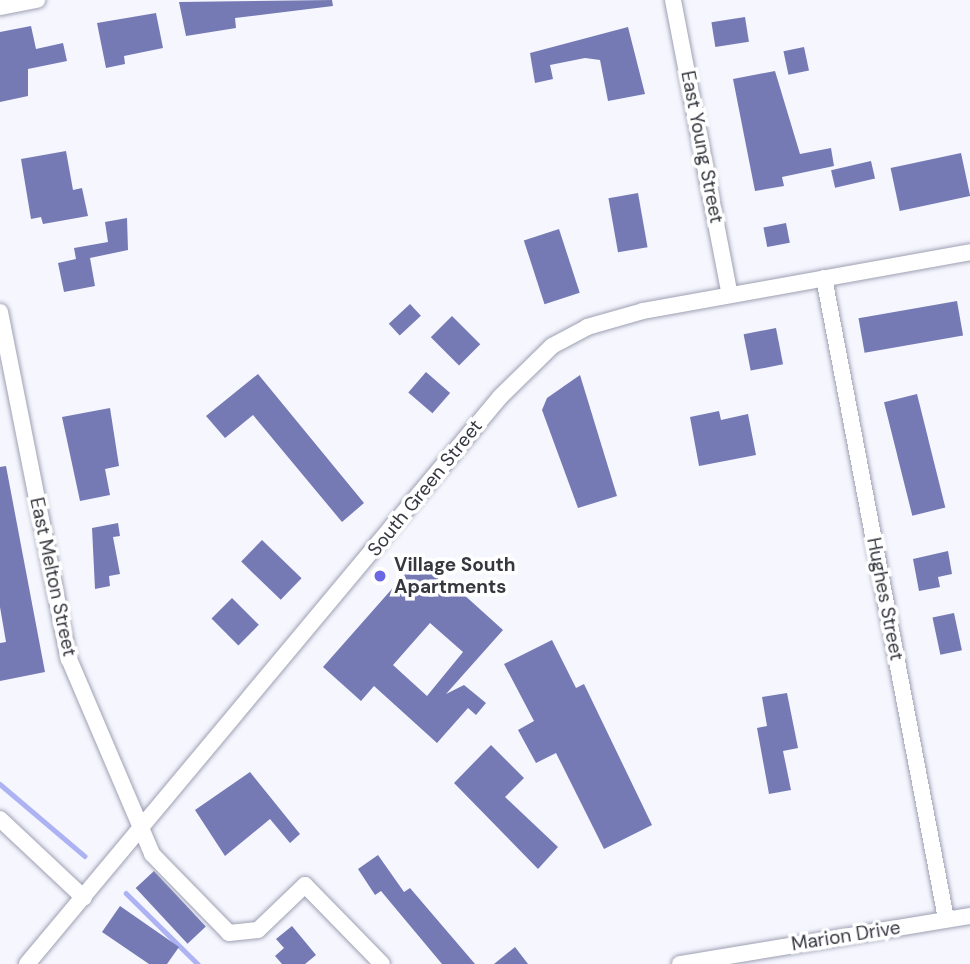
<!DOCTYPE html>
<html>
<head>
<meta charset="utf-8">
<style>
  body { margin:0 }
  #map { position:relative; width:970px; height:964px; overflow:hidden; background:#f5f6fe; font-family:"DM Sans",sans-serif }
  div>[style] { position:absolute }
  .stream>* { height:4.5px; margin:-2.25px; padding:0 2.25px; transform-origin:2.25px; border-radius:2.25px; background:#acb2f2 }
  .building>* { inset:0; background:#757ab5; transform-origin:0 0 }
  .roads { filter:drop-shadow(0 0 2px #9da0b2) drop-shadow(0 0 2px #9da0b2) }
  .minor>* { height:16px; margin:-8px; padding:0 8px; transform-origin:8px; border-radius:8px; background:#fff }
  .dots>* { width:19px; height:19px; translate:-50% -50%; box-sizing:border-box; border:4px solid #fff; border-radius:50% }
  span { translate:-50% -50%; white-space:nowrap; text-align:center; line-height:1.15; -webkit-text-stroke:7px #fff; paint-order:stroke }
  .street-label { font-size:19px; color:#36373f }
  .poi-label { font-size:19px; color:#36373f; font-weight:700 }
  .left { translate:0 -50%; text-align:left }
</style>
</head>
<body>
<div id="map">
  <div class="stream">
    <i style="left:0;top:784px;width:111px;rotate:40.3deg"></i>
    <i style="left:126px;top:893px;width:101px;rotate:44.6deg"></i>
  </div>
  <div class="building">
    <i style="clip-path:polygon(332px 0,333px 6px,235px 18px,236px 28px,186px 36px,179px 2px)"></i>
    <i style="clip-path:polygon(156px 13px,163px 48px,124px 56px,125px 64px,106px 68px,97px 23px)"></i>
    <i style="left:745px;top:17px;width:25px;height:34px;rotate:81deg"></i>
    <i style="clip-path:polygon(31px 26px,36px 49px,63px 43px,67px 61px,28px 69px,28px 96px,0 102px,0 32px)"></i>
    <i style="clip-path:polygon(628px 27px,645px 94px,608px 101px,600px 60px,585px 58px,550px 65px,553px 79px,535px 83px,530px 53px)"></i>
    <i style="left:804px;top:47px;width:24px;height:21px;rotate:78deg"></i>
    <i style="clip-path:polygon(775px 71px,800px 154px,831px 148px,834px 166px,782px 177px,784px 186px,755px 191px,733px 79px)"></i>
    <i style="clip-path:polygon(66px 151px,73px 190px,82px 188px,88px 216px,43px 224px,41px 217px,31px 219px,21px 159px)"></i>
    <i style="left:961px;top:153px;width:44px;height:72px;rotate:78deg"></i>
    <i style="left:871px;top:161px;width:18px;height:41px;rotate:77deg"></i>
    <i style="left:638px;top:193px;width:55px;height:30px;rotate:80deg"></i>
    <i style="clip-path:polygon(127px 218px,128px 250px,90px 258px,95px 286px,64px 292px,58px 263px,76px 259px,74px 248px,108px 242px,105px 222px)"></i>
    <i style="left:786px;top:223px;width:20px;height:23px;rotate:79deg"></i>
    <i style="left:559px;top:229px;width:67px;height:37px;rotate:72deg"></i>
    <i style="left:957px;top:301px;width:35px;height:100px;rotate:80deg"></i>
    <i style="left:410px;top:304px;width:16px;height:29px;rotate:47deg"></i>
    <i style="left:452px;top:316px;width:40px;height:30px;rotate:45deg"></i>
    <i style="left:776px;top:328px;width:37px;height:33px;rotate:79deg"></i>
    <i style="left:426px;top:372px;width:32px;height:27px;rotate:41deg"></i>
    <i style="clip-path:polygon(258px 374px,364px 503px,342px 522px,253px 415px,225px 438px,206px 416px)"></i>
    <i style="clip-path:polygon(580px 375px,617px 496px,578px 508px,542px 410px,547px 398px)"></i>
    <i style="left:917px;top:394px;width:117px;height:34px;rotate:76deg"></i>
    <i style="clip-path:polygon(110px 408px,119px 466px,105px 469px,110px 495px,80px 501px,62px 417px)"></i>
    <i style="clip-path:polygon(719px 411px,721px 420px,748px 414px,756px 455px,699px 466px,690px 417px)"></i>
    <i style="clip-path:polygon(6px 466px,45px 672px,0 681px,0 643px,6px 642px,0 607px,0 467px)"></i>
    <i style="clip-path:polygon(118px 523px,120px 536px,113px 537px,120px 574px,109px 576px,110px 586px,95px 589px,92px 528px)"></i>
    <i style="left:262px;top:540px;width:55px;height:30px;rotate:44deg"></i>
    <i style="clip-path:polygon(948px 551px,952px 574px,938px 577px,940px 587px,919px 591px,913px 559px)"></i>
    <i style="clip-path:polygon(evenodd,421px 556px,503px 630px,446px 694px,464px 685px,486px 703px,476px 715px,468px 708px,437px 743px,374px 686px,361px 701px,323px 667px,421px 556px,430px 623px,463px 652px,427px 696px,393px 665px,430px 623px)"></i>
    <i style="left:232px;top:598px;width:38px;height:29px;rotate:45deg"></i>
    <i style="left:954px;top:613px;width:38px;height:22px;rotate:78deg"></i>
    <i style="clip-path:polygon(552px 640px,576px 688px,584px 684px,652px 825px,604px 849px,556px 753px,536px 763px,518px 730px,534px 721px,504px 664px)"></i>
    <i style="clip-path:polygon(787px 693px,798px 748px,783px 751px,791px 790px,769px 794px,757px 728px,767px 726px,762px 697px)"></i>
    <i style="clip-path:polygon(491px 745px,524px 778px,505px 797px,558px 847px,538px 869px,454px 783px)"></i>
    <i style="clip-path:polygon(250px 772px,300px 834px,290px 843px,270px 819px,225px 856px,195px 810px)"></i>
    <i style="clip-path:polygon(378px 855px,404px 892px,410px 888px,475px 964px,442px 964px,381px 891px,375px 895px,358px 869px)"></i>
    <i style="left:154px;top:871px;width:76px;height:25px;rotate:47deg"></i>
    <i style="clip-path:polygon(120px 906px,179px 947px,167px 964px,149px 964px,102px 932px)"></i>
    <i style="clip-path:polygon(292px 926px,316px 955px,305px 964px,282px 964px,275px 956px,284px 948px,276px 939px)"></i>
    <i style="clip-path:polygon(515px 947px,528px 964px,494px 964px)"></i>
  </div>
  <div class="roads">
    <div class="minor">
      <i style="left:673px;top:0;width:300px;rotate:79.1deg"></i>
      <i style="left:0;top:7px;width:38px;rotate:-11deg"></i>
      <i style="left:824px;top:278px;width:653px;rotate:79.22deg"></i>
      <i style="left:0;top:312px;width:354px;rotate:78.8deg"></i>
      <i style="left:69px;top:659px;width:212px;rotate:66.9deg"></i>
      <i style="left:152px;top:854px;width:110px;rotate:45.7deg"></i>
      <i style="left:229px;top:933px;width:29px;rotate:-6deg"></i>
      <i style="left:258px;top:930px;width:65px;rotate:-43.8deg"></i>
      <i style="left:305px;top:885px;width:110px;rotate:45.7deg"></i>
      <i style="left:0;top:819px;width:115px;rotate:43.2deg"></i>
      <i style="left:27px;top:964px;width:738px;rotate:-50.16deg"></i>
      <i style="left:500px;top:397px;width:73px;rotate:-44.4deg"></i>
      <i style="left:552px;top:346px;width:40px;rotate:-28deg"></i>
      <i style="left:587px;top:327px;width:58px;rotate:-15.9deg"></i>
      <i style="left:643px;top:311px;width:332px;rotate:-10.2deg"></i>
      <i style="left:680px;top:964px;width:294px;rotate:-9.4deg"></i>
    </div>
  </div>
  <div class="dots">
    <i style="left:380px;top:576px;background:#6a69e3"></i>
  </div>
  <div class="street-label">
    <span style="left:702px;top:147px;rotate:79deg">East Young Street</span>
    <span style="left:425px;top:488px;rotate:-51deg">South Green Street</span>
    <span style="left:53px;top:577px;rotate:78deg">East Melton Street</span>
    <span style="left:885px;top:599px;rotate:79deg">Hughes Street</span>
    <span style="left:846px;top:936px;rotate:-9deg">Marion Drive</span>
  </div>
  <div class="poi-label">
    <span class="left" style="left:394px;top:576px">Village South<br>Apartments</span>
  </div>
</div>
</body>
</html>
